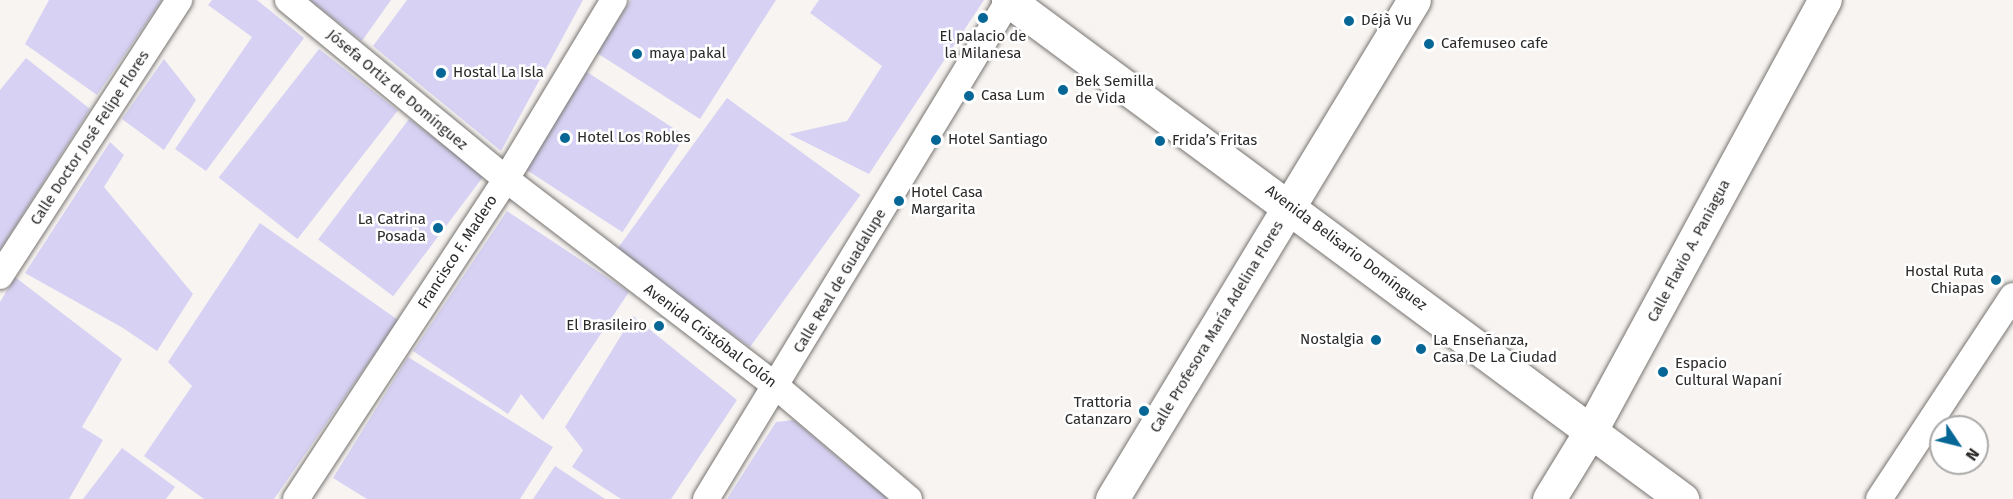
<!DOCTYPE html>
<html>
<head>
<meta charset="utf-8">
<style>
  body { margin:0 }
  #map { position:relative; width:2013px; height:499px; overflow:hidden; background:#f7f4f1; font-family:"Fira Sans",sans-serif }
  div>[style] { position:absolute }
  .building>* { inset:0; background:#d7d2f3; transform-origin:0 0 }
  .roads { filter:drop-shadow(0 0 2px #777471) drop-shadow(0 0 2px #777471) }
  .street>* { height:26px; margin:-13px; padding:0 13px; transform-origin:13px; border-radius:13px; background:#fff }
  .secondary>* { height:33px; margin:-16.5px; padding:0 16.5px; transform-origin:16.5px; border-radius:16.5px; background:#fff }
  .dots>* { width:16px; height:16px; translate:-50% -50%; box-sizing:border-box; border:3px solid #fff; border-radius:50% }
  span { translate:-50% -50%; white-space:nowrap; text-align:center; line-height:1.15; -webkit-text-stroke:5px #fff; paint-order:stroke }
  .poi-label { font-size:15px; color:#2c2a29 }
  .left { translate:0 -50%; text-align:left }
  .right { translate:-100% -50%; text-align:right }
  .street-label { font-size:15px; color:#2c2a29 }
  .north { position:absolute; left:1929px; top:415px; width:60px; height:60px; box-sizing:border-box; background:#fff; border:2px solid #abaaa9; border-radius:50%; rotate:125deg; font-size:16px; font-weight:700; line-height:24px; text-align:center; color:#2c2a29 }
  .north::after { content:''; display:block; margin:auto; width:21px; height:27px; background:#066796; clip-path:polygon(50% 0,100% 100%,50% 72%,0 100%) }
</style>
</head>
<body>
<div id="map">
  <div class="building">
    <i style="clip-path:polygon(49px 0,162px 0,97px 95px,25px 44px)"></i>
    <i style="clip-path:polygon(212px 0,257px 0,304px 38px,206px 171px,175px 149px,252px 37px,208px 5px)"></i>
    <i style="clip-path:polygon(310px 0,391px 0,362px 41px)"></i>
    <i style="clip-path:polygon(407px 0,583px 0,501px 151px,373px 46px)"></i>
    <i style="clip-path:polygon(631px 0,776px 0,700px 119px,597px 53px)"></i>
    <i style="clip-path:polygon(819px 0,984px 0,869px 174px,789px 134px,847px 121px,882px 66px,810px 13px)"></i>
    <i style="left:319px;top:49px;width:100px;height:163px;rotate:38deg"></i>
    <i style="clip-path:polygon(26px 58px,90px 109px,0 250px,0 90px)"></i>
    <i style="clip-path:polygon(164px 59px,196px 100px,164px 150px,122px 119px)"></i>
    <i style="left:587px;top:72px;width:117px;height:115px;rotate:33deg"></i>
    <i style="left:727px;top:98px;width:165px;height:188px;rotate:36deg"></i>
    <i style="left:409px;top:119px;width:94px;height:151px;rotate:37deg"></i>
    <i style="clip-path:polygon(110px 142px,124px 155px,104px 187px,193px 294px,157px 351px,123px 328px,25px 273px)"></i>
    <i style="clip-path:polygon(507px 211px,629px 292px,543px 420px,521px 394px,508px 414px,413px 351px)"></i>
    <i style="clip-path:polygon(260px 223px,398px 320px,274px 499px,204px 499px,144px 456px,192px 386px,168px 362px)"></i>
    <i style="clip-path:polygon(15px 277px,122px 359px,82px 427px,103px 440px,69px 499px,0 499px,0 302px)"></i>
    <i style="clip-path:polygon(633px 316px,737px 400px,671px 499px,621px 499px,572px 467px,583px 450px,565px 427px)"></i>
    <i style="clip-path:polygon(408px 357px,553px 447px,520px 499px,367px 499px,333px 478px)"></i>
    <i style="clip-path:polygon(794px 420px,845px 464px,892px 499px,727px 499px,776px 422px)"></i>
    <i style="clip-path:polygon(122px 448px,175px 487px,166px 499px,83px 499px)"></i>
    <i style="clip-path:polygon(555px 466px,605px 499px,533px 499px)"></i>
  </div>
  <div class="roads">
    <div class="street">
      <i style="left:288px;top:0;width:282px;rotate:39.4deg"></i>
      <i style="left:506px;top:179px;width:342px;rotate:37.5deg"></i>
      <i style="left:777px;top:387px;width:173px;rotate:40.3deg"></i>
      <i style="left:0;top:276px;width:329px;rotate:-57deg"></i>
      <i style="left:296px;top:499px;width:383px;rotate:-56.7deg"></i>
      <i style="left:506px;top:179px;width:209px;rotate:-58.9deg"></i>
      <i style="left:706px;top:499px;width:584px;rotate:-58.73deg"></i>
      <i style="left:1879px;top:499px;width:243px;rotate:-56.6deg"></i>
    </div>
    <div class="secondary">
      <i style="left:1008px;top:0;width:839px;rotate:36.51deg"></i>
      <i style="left:1112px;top:499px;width:583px;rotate:-58.82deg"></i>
      <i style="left:1549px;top:499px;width:79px;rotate:-58.5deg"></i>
      <i style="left:1590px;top:432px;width:492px;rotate:-61.5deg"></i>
    </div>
  </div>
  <div class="dots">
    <i style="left:983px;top:18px;background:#066796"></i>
    <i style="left:1349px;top:21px;background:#066796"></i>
    <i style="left:1429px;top:44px;background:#066796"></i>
    <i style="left:637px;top:54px;background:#066796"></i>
    <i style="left:441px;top:73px;background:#066796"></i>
    <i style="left:1063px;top:90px;background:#066796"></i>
    <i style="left:969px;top:96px;background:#066796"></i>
    <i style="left:565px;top:138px;background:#066796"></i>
    <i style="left:936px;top:140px;background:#066796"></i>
    <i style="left:1160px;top:141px;background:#066796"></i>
    <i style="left:899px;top:201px;background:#066796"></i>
    <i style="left:438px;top:228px;background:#066796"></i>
    <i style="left:1996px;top:280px;background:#066796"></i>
    <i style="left:659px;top:326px;background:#066796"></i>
    <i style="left:1376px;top:340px;background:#066796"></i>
    <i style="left:1421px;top:349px;background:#066796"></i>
    <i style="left:1663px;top:372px;background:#066796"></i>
    <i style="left:1144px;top:411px;background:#066796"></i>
  </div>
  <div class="poi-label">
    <span class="left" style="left:1361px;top:21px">Déjà Vu</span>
    <span style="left:983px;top:45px">El palacio de<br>la Milanesa</span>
    <span class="left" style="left:1441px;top:44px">Cafemuseo cafe</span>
    <span class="left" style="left:649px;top:54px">maya pakal</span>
    <span class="left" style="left:453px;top:73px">Hostal La Isla</span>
    <span class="left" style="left:1075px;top:90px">Bek Semilla<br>de Vida</span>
    <span class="left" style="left:981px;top:96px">Casa Lum</span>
    <span class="left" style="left:577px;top:138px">Hotel Los Robles</span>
    <span class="left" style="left:948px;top:140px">Hotel Santiago</span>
    <span class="left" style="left:1172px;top:141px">Frida’s Fritas</span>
    <span class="left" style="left:911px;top:201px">Hotel Casa<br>Margarita</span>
    <span class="right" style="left:426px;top:228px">La Catrina<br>Posada</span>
    <span class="right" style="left:1984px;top:280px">Hostal Ruta<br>Chiapas</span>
    <span class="right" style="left:647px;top:326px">El Brasileiro</span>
    <span class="right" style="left:1364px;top:340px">Nostalgia</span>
    <span class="left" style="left:1433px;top:349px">La Enseñanza,<br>Casa De La Ciudad</span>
    <span class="left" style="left:1675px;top:372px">Espacio<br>Cultural Wapaní</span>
    <span class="right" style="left:1132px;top:411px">Trattoria<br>Catanzaro</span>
  </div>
  <div class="street-label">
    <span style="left:397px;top:90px;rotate:40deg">Jósefa Ortiz de Domínguez</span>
    <span style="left:90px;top:138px;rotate:-57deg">Calle Doctor José Felipe Flores</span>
    <span style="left:1346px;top:248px;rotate:37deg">Avenida Belisario Domínguez</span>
    <span style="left:1689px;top:251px;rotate:-62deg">Calle Flavio A. Paniagua</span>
    <span style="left:458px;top:252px;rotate:-57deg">Francisco F. Madero</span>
    <span style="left:840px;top:281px;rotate:-59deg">Calle Real de Guadalupe</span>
    <span style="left:1217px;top:327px;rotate:-59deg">Calle Profesora María Adelina Flores</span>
    <span style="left:710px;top:336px;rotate:37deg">Avenida Cristóbal Colón</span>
  </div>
  <div class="north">N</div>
</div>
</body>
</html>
